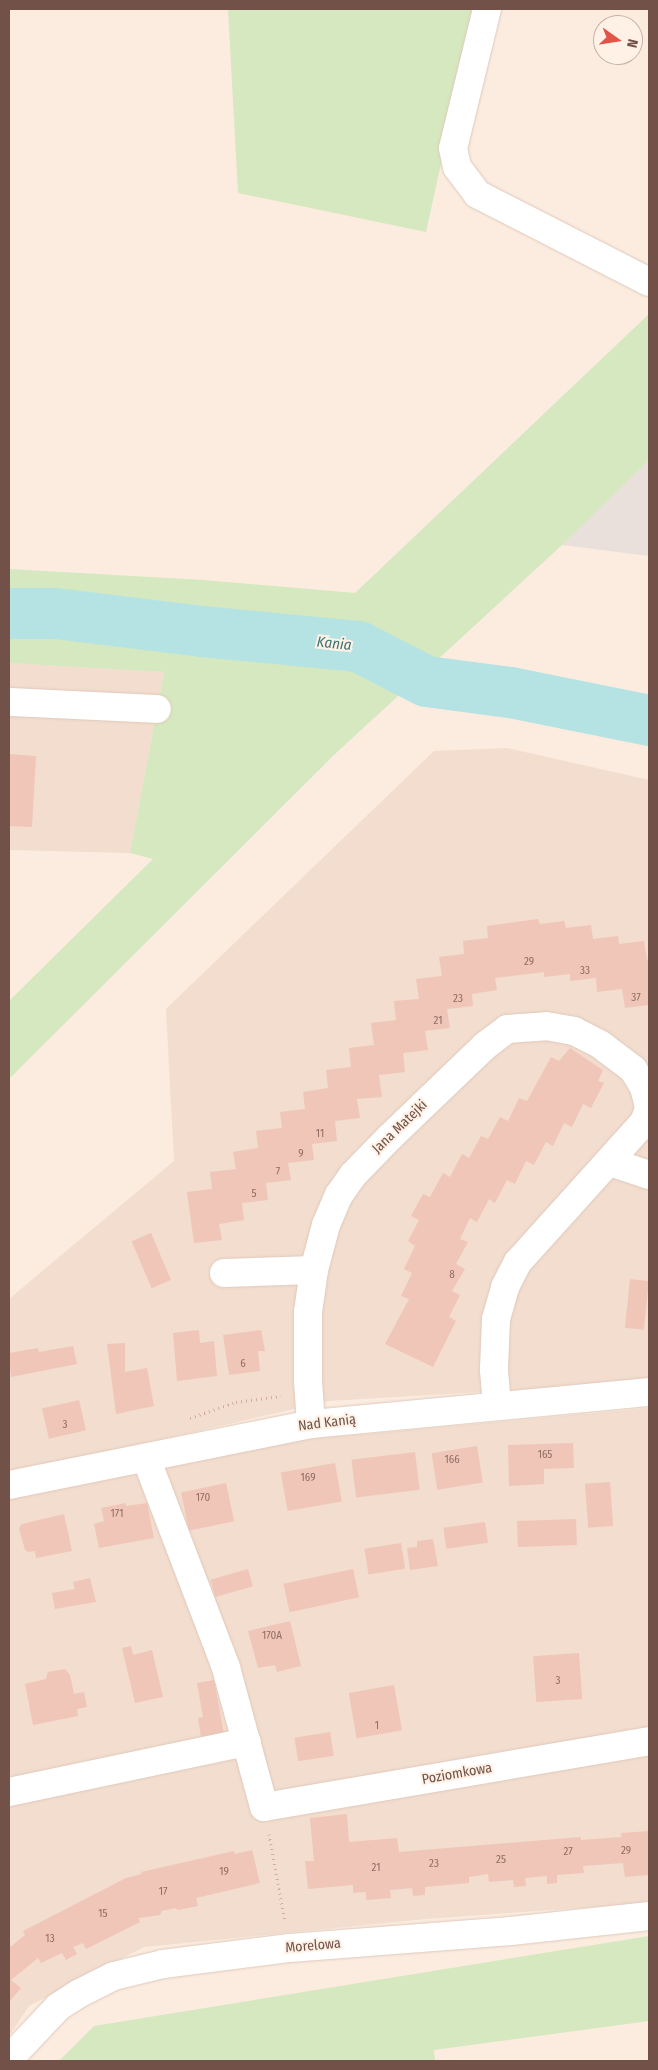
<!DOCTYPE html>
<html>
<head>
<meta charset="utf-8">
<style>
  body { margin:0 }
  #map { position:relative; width:658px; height:2070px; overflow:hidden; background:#fbecdf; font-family:"Fira Sans Condensed",sans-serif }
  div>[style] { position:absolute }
  .residential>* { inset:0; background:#f2ddce }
  .industrial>* { inset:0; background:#e9e0db }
  .green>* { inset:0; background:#d5e8bf }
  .river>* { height:51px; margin:-25.5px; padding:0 25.5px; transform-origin:25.5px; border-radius:25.5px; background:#b5e3e4 }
  .building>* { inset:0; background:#f0c6b8; transform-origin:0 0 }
  .path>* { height:3px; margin-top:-1.5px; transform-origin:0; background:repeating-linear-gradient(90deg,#d4aa9c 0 1px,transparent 0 5px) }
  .roads { filter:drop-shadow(0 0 1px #dfc8bc) drop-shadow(0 0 1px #dfc8bc) }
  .minor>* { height:28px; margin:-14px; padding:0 14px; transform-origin:14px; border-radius:14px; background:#fff }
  span { translate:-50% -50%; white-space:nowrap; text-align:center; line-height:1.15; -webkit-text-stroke:4px #fff1e5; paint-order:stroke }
  .number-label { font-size:11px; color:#916e64 }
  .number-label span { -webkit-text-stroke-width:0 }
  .street-label { font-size:14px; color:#715148 }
  .water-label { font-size:15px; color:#3c7576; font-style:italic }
  .frame { position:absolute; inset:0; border:10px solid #715148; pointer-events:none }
  .north { position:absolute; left:593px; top:15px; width:50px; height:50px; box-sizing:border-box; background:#fff1e5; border:1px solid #c6b1a6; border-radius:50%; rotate:103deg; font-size:14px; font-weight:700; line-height:20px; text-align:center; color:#715148 }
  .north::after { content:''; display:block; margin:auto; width:18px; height:22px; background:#e35346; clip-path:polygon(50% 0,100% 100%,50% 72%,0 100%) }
</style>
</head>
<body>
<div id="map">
  <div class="residential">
    <i style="clip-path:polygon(9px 663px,164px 672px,130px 853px,9px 850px)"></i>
    <i style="clip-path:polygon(507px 748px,649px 780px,649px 1382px,329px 1401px,9px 1474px,9px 1299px,174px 1161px,166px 1009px,434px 751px)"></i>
    <i style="clip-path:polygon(649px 1408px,649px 1903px,426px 1919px,144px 1947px,29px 2006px,9px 2036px,9px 1497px,290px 1441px)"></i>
  </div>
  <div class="industrial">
    <i style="clip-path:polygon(649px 460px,649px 556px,562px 545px)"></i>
  </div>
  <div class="green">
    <i style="clip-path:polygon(228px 9px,475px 9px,426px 232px,238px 193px)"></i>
    <i style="clip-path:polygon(649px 314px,649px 460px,562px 545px,335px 754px,9px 1079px,9px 1001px,153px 859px,130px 853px,164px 672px,9px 663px,9px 569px,203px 580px,355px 593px)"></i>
    <i style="clip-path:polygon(649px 1936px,649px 2021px,434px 2050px,435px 2061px,59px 2061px,94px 2026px)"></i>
  </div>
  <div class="river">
    <i style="left:9px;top:613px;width:46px"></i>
    <i style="left:55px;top:613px;width:148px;rotate:7deg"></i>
    <i style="left:202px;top:631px;width:157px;rotate:5.5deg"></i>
    <i style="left:358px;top:646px;width:76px;rotate:27.2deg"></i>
    <i style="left:426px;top:681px;width:85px;rotate:7.5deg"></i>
    <i style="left:510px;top:692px;width:142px;rotate:11.4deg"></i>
  </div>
  <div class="building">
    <i style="clip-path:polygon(9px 754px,36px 756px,32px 827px,9px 826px)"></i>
    <i style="clip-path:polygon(538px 919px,540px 924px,564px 921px,566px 928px,591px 925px,593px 939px,618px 936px,619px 944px,644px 941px,647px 960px,649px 959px,649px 1005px,625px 1008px,622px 989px,597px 992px,596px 978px,570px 981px,570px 974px,544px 977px,544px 972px,495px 978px,497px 990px,472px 994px,473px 1006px,447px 1009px,450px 1028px,425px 1031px,428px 1050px,403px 1053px,405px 1072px,379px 1075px,382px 1097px,357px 1099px,360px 1118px,335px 1121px,337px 1141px,312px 1144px,314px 1160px,288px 1163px,291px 1180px,266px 1183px,268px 1200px,242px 1203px,244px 1220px,219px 1224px,222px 1240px,194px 1243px,187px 1192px,212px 1189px,210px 1172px,236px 1169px,233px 1152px,258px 1148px,256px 1131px,282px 1128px,280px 1112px,305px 1109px,303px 1092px,328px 1088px,326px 1070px,351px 1067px,349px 1048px,374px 1045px,371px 1023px,396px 1020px,394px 1001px,419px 999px,416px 979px,442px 976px,439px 957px,464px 954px,463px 941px,488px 938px,487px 926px)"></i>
    <i style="clip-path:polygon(570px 1048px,603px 1070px,598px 1081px,604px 1083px,591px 1108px,583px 1104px,572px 1127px,564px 1123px,553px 1146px,546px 1142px,534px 1165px,526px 1161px,515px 1184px,507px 1180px,495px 1203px,489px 1199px,477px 1222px,470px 1218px,460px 1239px,468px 1242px,456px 1264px,465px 1269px,452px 1291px,460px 1295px,449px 1317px,456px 1321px,433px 1367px,385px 1344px,409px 1299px,401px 1296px,412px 1273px,404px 1269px,415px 1246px,408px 1241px,419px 1220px,411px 1216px,423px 1194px,430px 1197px,443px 1173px,450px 1177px,462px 1154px,469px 1158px,481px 1136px,488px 1139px,500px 1117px,508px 1121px,519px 1098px,527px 1101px,551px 1057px,559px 1061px)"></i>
    <i style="left:151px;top:1233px;width:51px;height:21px;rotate:67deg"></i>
    <i style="left:630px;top:1279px;width:19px;height:49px;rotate:6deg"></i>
    <i style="clip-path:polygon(199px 1330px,200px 1343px,214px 1341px,217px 1376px,177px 1381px,173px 1333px)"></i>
    <i style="clip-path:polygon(261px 1330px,265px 1351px,258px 1351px,260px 1371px,229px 1375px,223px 1335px)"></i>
    <i style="clip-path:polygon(125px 1343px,125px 1372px,147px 1368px,154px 1406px,116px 1414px,107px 1344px)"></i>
    <i style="clip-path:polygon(73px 1346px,77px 1364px,11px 1377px,9px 1353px,38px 1348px,39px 1352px)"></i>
    <i style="left:79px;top:1400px;width:31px;height:38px;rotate:77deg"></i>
    <i style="clip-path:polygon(573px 1443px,574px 1468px,544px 1469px,544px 1484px,509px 1486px,508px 1445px)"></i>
    <i style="left:477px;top:1446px;width:37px;height:46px;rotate:81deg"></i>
    <i style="left:415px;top:1452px;width:38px;height:64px;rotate:83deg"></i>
    <i style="left:335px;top:1463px;width:39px;height:55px;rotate:80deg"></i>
    <i style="left:610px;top:1482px;width:44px;height:25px;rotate:86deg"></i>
    <i style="left:226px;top:1483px;width:39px;height:46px;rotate:78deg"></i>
    <i style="clip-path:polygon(126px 1503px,126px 1506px,147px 1503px,154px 1538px,99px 1548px,94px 1524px,104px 1521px,101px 1508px)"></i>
    <i style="clip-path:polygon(64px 1514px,72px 1551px,36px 1558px,35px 1551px,28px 1552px,25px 1550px,19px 1528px,22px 1524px)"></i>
    <i style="left:576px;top:1519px;width:26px;height:59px;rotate:88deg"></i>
    <i style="left:485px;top:1522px;width:21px;height:42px;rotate:82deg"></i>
    <i style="clip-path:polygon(433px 1539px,438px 1566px,410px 1570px,407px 1548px,417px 1547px,417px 1541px)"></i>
    <i style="left:401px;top:1543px;width:26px;height:37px;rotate:81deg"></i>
    <i style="left:248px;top:1569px;width:18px;height:39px;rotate:74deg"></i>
    <i style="left:353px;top:1569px;width:29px;height:71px;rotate:78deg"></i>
    <i style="clip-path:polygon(90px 1578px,96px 1602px,55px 1609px,52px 1593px,75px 1589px,73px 1582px)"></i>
    <i style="clip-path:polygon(290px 1621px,301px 1666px,277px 1672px,275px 1665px,258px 1668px,248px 1631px)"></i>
    <i style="clip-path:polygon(131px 1646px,133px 1655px,152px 1650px,163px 1697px,135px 1703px,122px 1648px)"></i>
    <i style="left:579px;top:1653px;width:46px;height:46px;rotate:86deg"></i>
    <i style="clip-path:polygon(65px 1669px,70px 1675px,74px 1694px,84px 1692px,87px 1707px,77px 1709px,78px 1716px,33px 1725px,25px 1684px,46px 1679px,48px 1672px)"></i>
    <i style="clip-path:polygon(214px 1680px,225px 1739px,202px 1743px,198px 1718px,203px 1717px,197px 1683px)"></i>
    <i style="left:394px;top:1685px;width:46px;height:46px;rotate:80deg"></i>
    <i style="left:330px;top:1732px;width:24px;height:36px;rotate:81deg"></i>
    <i style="clip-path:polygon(347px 1814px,349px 1842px,397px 1838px,399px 1852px,581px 1837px,581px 1840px,622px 1837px,621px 1833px,649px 1831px,649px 1875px,625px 1877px,623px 1863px,583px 1866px,584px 1873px,557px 1875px,557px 1883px,547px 1884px,547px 1876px,525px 1878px,526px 1886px,514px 1887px,513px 1880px,489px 1882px,488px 1874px,469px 1877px,469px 1883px,425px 1887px,425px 1895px,413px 1896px,412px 1888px,390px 1890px,391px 1898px,366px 1900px,366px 1892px,353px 1893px,353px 1885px,308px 1889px,305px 1861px,314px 1861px,310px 1818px)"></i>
    <i style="clip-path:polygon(252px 1850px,260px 1883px,196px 1898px,198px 1906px,178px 1910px,175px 1908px,162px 1911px,160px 1915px,139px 1918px,140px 1922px,86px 1949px,83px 1943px,73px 1947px,77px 1954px,66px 1960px,62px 1953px,41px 1963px,38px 1958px,11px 1980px,21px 1988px,9px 2002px,9px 1948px,25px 1935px,23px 1931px,126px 1878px,142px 1874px,141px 1872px,234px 1851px,235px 1854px)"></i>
  </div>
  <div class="path">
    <i style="left:190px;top:1418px;width:49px;rotate:-19.2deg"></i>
    <i style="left:236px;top:1402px;width:45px;rotate:-7.6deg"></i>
    <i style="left:269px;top:1834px;width:89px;rotate:79.7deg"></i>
  </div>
  <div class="roads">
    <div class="minor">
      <i style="left:487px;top:9px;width:143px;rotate:103.7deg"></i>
      <i style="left:453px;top:148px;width:19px;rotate:78deg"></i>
      <i style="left:457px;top:167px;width:34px;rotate:53deg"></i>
      <i style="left:477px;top:194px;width:193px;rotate:27.1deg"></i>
      <i style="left:9px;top:702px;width:148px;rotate:2.7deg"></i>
      <i style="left:610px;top:1162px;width:41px;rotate:18.4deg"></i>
      <i style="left:224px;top:1273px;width:90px;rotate:-1.9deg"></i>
      <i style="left:497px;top:1405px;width:36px;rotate:-95deg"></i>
      <i style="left:494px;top:1369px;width:50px;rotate:-87.7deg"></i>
      <i style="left:496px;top:1319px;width:33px;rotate:-74deg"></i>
      <i style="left:505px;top:1287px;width:28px;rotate:-63deg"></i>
      <i style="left:518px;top:1262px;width:188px;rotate:-48deg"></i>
      <i style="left:644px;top:1122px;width:14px;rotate:-69deg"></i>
      <i style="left:311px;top:1424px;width:43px;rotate:-94deg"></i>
      <i style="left:308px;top:1381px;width:69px;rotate:-90deg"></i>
      <i style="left:308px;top:1312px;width:42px;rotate:-81.9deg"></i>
      <i style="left:314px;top:1270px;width:47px;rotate:-75.1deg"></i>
      <i style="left:326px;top:1225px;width:33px;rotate:-67deg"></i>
      <i style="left:339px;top:1195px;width:24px;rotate:-55deg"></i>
      <i style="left:353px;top:1175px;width:53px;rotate:-45.8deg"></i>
      <i style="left:390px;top:1137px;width:133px;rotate:-43.8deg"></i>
      <i style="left:486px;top:1045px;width:26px;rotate:-37deg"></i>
      <i style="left:507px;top:1029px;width:39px;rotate:-4deg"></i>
      <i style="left:546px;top:1026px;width:28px;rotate:10deg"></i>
      <i style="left:574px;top:1031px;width:30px;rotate:27deg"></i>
      <i style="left:601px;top:1045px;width:40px;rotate:37deg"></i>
      <i style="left:633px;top:1069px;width:21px;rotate:59deg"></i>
      <i style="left:644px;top:1087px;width:21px;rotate:76deg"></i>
      <i style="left:146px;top:1458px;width:225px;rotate:69.1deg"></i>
      <i style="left:226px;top:1668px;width:144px;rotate:74.7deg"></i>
      <i style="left:264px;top:1807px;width:391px;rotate:-9.7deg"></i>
      <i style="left:9px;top:1485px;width:308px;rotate:-11.4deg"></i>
      <i style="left:311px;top:1424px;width:340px;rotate:-5.4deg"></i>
      <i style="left:9px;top:1792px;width:243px;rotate:-11.9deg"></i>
      <i style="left:9px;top:2059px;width:71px;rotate:-46.7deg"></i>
      <i style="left:58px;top:2007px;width:24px;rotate:-33deg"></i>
      <i style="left:78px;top:1994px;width:40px;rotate:-26.6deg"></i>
      <i style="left:114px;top:1976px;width:50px;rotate:-13.8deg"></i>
      <i style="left:163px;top:1964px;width:128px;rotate:-7.2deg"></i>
      <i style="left:290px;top:1948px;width:222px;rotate:-4.4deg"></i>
      <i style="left:511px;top:1931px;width:139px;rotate:-6.2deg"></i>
    </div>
  </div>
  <div class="number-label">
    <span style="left:529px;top:962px">29</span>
    <span style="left:585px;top:971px">33</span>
    <span style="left:636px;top:998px">37</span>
    <span style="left:458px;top:999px">23</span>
    <span style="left:438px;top:1021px">21</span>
    <span style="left:320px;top:1134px">11</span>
    <span style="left:301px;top:1154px">9</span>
    <span style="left:278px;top:1172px">7</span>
    <span style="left:254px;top:1194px">5</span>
    <span style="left:452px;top:1275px">8</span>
    <span style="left:243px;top:1364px">6</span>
    <span style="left:65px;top:1425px">3</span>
    <span style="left:545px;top:1455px">165</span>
    <span style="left:452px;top:1460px">166</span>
    <span style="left:308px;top:1478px">169</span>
    <span style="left:203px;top:1498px">170</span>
    <span style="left:117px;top:1514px">171</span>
    <span style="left:272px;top:1636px">170A</span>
    <span style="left:558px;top:1681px">3</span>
    <span style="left:377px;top:1726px">1</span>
    <span style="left:626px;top:1851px">29</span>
    <span style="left:568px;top:1852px">27</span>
    <span style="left:501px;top:1860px">25</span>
    <span style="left:434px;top:1864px">23</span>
    <span style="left:376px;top:1868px">21</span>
    <span style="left:224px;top:1872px">19</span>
    <span style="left:163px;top:1892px">17</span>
    <span style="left:103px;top:1914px">15</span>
    <span style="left:50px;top:1939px">13</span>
  </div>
  <div class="street-label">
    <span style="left:400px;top:1127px;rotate:-44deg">Jana Matejki</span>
    <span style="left:327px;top:1423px;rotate:-7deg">Nad Kanią</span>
    <span style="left:457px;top:1774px;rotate:-10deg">Poziomkowa</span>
    <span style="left:313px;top:1946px;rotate:-5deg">Morelowa</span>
  </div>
  <div class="water-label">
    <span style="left:334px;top:644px;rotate:6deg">Kania</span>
  </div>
  <div class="frame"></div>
  <div class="north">N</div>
</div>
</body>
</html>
